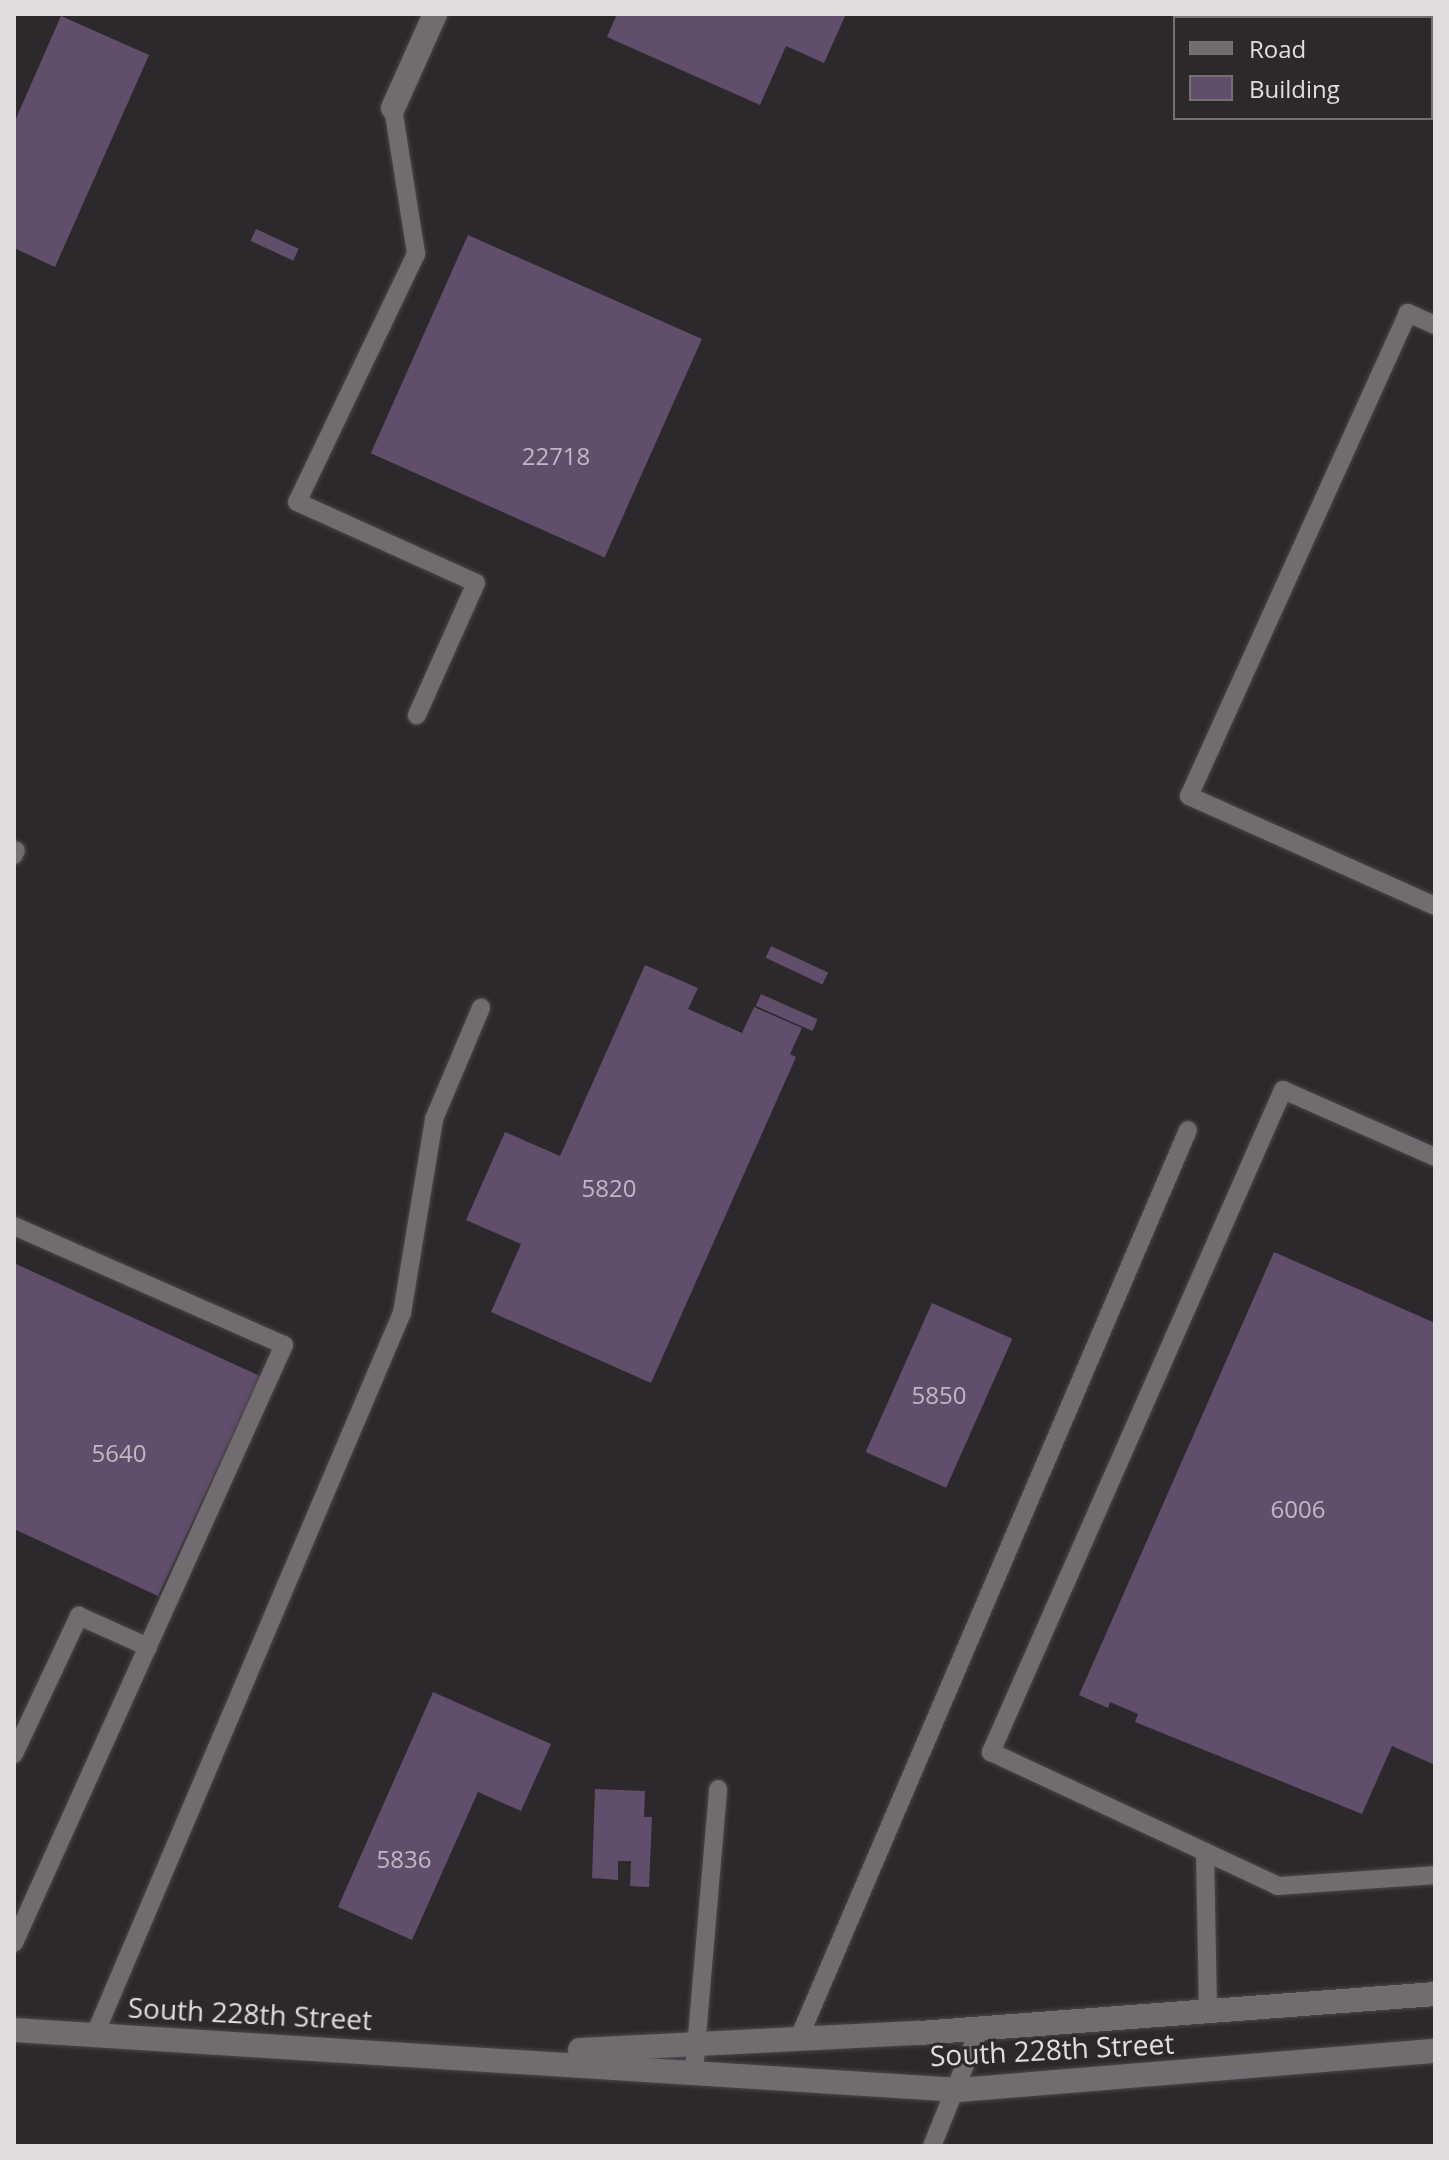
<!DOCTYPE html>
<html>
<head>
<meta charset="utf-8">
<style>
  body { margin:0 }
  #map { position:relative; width:1449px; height:2160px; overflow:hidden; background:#2d282b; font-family:"Open Sans",sans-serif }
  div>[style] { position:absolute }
  .building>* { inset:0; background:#614e6b; transform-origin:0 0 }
  .roads { filter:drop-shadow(0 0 2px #4a4549) drop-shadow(0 0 2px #4a4549) }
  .lane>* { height:18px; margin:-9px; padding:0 9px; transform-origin:9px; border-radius:9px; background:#726b70 }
  .street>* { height:24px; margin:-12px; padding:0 12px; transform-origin:12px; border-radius:12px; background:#726b70 }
  .secondary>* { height:24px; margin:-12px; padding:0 12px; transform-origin:12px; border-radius:12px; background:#726b70 }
  .rail>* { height:9px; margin-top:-4.5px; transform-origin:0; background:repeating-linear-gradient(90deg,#2d282b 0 18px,#928d90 0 36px); box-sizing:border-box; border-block:2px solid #928d90 }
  span { translate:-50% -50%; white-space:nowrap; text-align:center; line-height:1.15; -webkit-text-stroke:6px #2d282b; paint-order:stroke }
  .number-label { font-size:24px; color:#c0b8c2 }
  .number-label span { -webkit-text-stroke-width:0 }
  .street-label { font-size:28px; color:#e0dcdf }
  .frame { position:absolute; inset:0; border:16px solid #e0dcdf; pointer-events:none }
  .legend { position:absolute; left:1173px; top:16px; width:260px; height:104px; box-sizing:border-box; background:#2d282b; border:2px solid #757073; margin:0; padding:10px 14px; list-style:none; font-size:24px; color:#e0dcdf }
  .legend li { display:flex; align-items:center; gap:16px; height:40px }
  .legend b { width:40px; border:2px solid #757073 }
</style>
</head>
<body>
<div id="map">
  <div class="building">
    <i style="clip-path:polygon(617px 14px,846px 14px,824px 63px,786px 46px,760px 105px,607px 37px)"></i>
    <i style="clip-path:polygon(61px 16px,149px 55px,55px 267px,14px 248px,14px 123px)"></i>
    <i style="left:256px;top:229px;width:47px;height:13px;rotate:25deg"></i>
    <i style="left:468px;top:235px;width:256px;height:239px;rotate:24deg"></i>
    <i style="left:771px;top:946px;width:63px;height:13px;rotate:25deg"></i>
    <i style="clip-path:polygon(645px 965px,698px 988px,688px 1009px,742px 1033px,754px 1007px,802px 1028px,790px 1054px,796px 1057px,651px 1383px,491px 1312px,521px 1244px,466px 1220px,505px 1132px,560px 1156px)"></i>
    <i style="left:761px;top:994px;width:62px;height:13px;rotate:24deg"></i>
    <i style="clip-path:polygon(1274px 1252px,1435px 1323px,1435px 1765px,1392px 1746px,1362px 1814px,1135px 1722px,1138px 1714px,1110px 1702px,1108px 1708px,1079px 1695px)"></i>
    <i style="clip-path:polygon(14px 1263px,260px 1376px,158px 1596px,14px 1529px)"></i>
    <i style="left:932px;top:1303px;width:88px;height:163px;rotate:24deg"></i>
    <i style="clip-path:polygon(433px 1692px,551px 1744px,521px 1811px,478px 1792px,412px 1940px,338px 1907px)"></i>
    <i style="clip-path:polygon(595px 1789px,645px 1791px,644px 1817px,652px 1817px,649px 1887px,630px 1886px,631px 1861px,618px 1861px,618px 1880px,592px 1878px)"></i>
  </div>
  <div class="roads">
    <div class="lane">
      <i style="left:393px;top:108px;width:148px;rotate:81deg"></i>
      <i style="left:416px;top:254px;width:275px;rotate:115.6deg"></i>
      <i style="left:297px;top:502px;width:196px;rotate:24.3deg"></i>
      <i style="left:476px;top:583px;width:145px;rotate:114.1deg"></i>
      <i style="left:1435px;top:325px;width:30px;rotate:-156deg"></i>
      <i style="left:1408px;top:313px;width:530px;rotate:114.39deg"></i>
      <i style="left:1189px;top:796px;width:269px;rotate:24.1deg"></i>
      <i style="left:14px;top:855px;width:5px;rotate:-68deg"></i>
      <i style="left:1435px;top:1157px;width:166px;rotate:-156.2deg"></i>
      <i style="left:1283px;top:1090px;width:724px;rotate:113.8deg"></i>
      <i style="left:991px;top:1752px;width:317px;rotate:25deg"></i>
      <i style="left:1278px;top:1886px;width:157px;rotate:-4deg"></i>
      <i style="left:14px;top:1226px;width:295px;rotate:23.8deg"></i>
      <i style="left:284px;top:1345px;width:656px;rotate:114.3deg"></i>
      <i style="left:14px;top:1754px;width:153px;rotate:-64.8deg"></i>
      <i style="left:79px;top:1616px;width:76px;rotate:24.2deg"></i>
      <i style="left:1205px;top:1852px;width:159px;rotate:88.9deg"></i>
      <i style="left:95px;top:2034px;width:784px;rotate:-66.94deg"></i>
      <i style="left:402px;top:1313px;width:197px;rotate:-80.6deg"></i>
      <i style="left:434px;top:1119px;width:121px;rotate:-67.1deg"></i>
      <i style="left:798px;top:2040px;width:990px;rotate:-66.8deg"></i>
      <i style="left:694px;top:2071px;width:283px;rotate:-85.1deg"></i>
      <i style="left:932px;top:2146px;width:127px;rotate:-67.9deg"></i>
    </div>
    <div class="street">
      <i style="left:393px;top:108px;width:103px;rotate:-65.9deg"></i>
    </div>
    <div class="secondary">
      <i style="left:14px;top:2030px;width:947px;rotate:3.63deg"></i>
      <i style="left:959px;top:2090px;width:478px;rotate:-4.7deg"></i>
      <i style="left:580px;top:2050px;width:340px;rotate:-2.9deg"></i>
      <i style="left:920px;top:2033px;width:516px;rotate:-4.33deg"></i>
    </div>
  </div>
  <div class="rail">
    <i style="left:1431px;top:49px;width:4px;rotate:14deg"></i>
  </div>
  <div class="number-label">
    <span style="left:556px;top:456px">22718</span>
    <span style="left:609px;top:1188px">5820</span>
    <span style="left:939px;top:1395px">5850</span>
    <span style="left:119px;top:1453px">5640</span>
    <span style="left:1298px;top:1509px">6006</span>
    <span style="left:404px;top:1859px">5836</span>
  </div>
  <div class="street-label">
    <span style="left:250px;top:2013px;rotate:3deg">South 228th Street</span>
    <span style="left:1052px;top:2049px;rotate:-3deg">South 228th Street</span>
  </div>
  <div class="frame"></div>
  <ul class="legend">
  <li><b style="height:10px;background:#726b70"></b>Road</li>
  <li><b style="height:22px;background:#614e6b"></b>Building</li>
  </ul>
</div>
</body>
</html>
